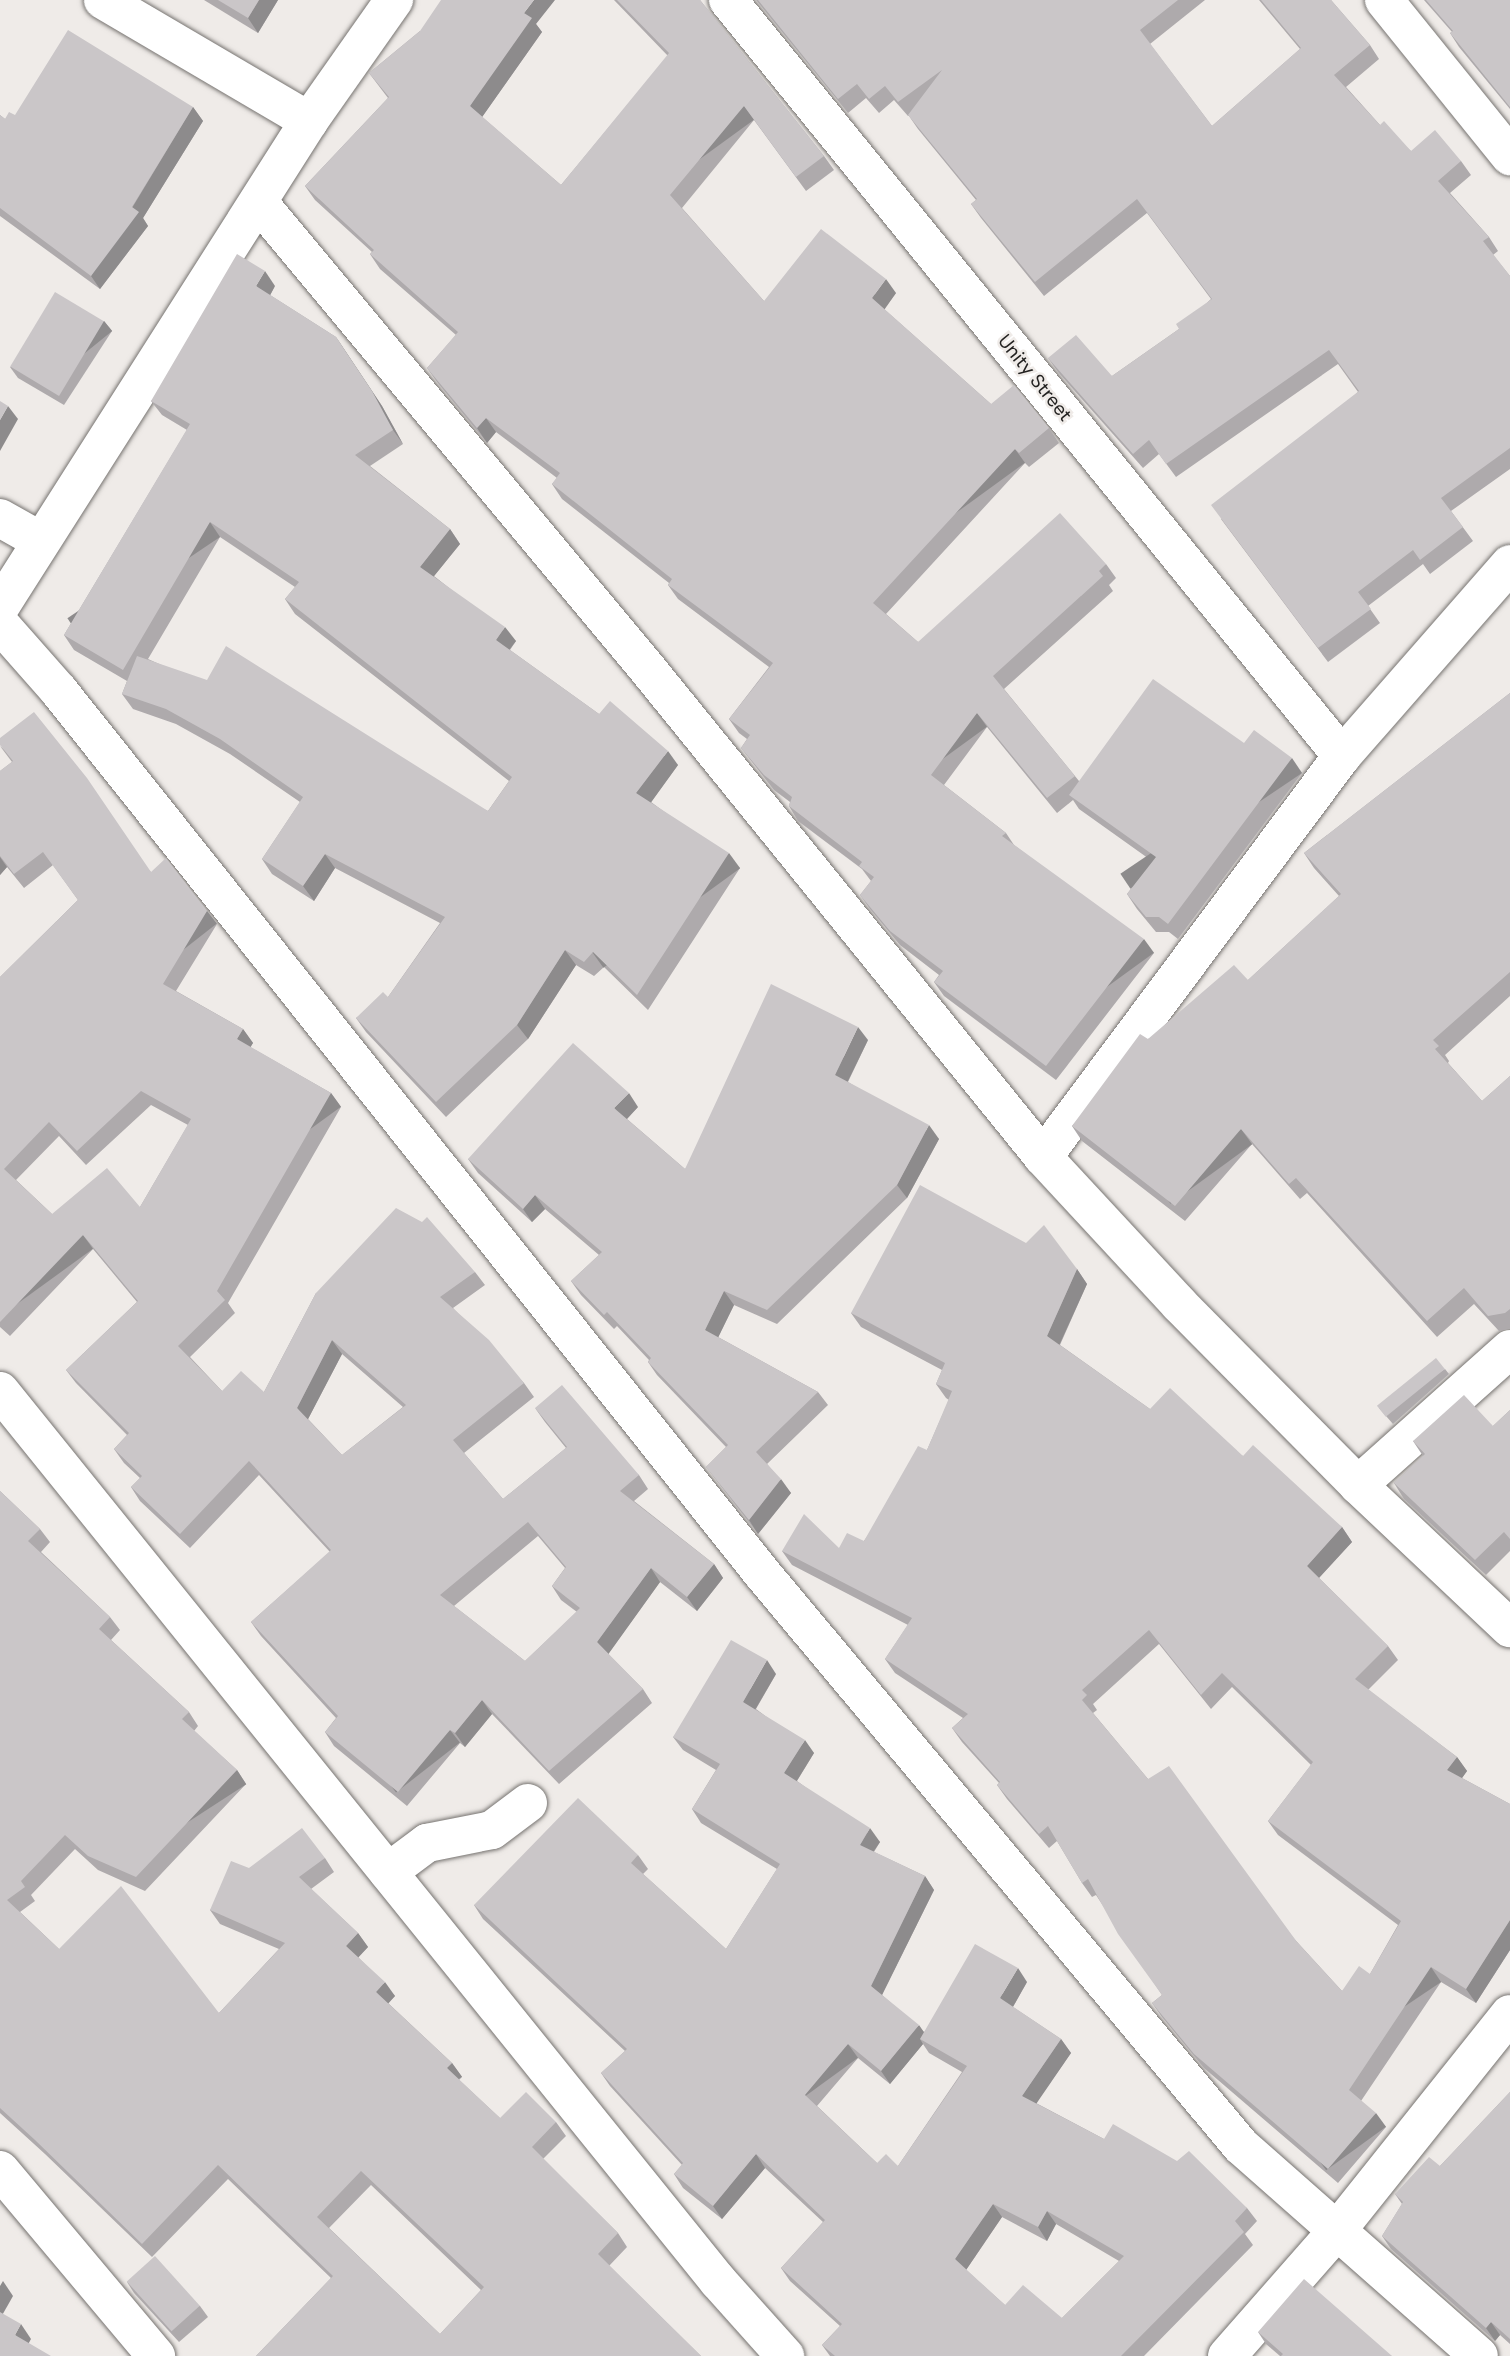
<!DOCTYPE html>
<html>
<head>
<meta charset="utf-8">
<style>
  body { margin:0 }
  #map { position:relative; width:1510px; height:2356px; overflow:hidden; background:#efebe8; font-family:"DM Sans",sans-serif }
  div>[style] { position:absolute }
  .roads { filter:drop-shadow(0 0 2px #767370) drop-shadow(0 0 2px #767370) }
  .street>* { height:38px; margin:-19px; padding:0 19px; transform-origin:19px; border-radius:19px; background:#fff }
  .secondary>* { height:38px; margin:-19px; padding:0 19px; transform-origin:19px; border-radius:19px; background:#fff }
  .wall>* { inset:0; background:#aeaaac }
  .shaded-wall>* { inset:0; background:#8d8b8c; transform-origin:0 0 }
  .building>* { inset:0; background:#cac6c8; transform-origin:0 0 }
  span { translate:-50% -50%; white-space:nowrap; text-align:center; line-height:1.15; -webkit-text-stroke:5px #efebe8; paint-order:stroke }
  .street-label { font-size:19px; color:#232221 }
</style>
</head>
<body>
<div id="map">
  <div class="roads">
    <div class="street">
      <i style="left:103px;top:0;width:239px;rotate:30.4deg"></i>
      <i style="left:728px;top:0;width:974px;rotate:50.92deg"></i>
      <i style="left:1384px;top:0;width:201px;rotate:51.1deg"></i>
      <i style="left:260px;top:204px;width:609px;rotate:50.19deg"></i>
      <i style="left:650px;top:672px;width:624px;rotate:50.98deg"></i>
      <i style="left:1043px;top:1157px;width:200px;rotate:47.2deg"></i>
      <i style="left:1179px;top:1304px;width:255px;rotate:45.3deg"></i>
      <i style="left:1358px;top:1485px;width:209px;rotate:43.3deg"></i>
      <i style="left:0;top:518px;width:47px;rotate:29.3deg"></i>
      <i style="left:0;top:624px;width:89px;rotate:48.6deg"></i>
      <i style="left:59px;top:691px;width:1126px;rotate:51.45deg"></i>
      <i style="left:761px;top:1572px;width:748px;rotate:50.1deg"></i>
      <i style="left:1241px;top:2146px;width:317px;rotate:41.4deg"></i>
      <i style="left:1043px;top:1157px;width:500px;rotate:-53.29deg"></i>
      <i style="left:1342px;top:756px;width:255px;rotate:-48.8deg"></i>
      <i style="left:0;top:1391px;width:1144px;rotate:51.11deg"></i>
      <i style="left:718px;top:2281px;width:101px;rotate:48.2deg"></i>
      <i style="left:1358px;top:1485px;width:204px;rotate:-41.8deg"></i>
      <i style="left:388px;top:1872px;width:49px;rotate:-36.6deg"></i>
      <i style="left:427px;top:1843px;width:66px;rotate:-11.3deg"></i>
      <i style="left:492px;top:1830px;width:45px;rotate:-36.9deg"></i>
      <i style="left:0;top:2170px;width:243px;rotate:50deg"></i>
      <i style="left:1227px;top:2356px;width:164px;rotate:-48.7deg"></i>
      <i style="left:1335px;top:2233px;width:280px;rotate:-51.4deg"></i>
    </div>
    <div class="secondary">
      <i style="left:0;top:607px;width:576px;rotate:-57.55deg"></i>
      <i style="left:309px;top:121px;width:148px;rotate:-54.9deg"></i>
    </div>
  </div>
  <div class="wall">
    <i style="clip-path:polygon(204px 0,278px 0,258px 33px)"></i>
    <i style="clip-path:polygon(614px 0,700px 0,824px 156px,834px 170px,806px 191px,754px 120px,682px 208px,764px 301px,896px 293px,884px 309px,991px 404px,1049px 428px,1059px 443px,1029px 467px,1025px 463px,886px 614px,918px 642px,1106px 564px,1116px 578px,1109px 585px,1113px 591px,1004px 689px,1079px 781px,1244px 743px,1302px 773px,1178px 939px,1169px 932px,1156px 932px,1137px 909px,1127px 894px,1152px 861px,1079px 809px,1073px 800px,1057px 813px,987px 727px,944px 785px,1006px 833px,1014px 845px,1154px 953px,1056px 1080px,944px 996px,934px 982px,939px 975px,900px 945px,870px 909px,860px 895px,871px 881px,862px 869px,798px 821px,789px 806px,790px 802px,774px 790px,741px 748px,747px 739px,739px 733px,729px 719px,769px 667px,678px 599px,668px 585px,669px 583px,562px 499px,552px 484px,557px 478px,496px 432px,487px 443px,437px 382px,427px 368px,456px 335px,380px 269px,370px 254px,372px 252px,315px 200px,305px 186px,388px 98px,369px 73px,420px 31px,536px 24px,542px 32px,482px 117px,561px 185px,668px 56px)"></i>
    <i style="clip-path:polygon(756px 0,1205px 0,1150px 44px,1212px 126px,1300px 49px,1259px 0,1331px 0,1370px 45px,1379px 59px,1346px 87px,1380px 125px,1411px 151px,1461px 161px,1471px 175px,1450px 193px,1489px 237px,1498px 251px,1493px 255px,1510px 276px,1510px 469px,1451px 511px,1473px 541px,1430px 574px,1423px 564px,1368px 606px,1380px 623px,1328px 662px,1221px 519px,1358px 392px,1338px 364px,1176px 477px,1159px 454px,1143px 468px,1058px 372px,1048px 358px,1112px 376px,1179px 329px,1211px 299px,1147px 213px,1044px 296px,981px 218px,971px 204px,976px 200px,918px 129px,909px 116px,908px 116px,894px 100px,879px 113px,866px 98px,848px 113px)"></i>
    <i style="clip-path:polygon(1424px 0,1510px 0,1510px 109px,1459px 47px,1450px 33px,1452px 32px)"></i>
    <i style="clip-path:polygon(193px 107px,203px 121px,143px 218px,148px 226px,100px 289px,0 216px,0 115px,5px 119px,15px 115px)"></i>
    <i style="clip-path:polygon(evenodd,275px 286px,270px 295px,336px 337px,382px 406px,403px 444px,370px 466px,450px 529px,460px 544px,434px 576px,516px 641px,510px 650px,599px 714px,678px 765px,651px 802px,740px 868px,648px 1010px,604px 967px,594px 976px,576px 965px,528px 1039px,446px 1117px,366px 1032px,356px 1018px,388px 997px,440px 923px,335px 868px,314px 901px,272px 874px,262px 859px,300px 802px,230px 754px,176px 724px,133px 709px,122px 694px,127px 681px,74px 650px,64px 635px,187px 430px,162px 415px,151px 401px,275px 286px,220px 537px,295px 587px,285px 599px,295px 614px,509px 781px,488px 811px,148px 659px,220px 537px)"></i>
    <i style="clip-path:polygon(104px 321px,112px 331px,64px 405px,18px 378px,10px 367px)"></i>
    <i style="clip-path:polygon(1510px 693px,1510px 996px,1445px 1055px,1449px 1061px,1448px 1063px,1482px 1101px,1510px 1076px,1510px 1329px,1499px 1331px,1474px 1304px,1437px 1337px,1307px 1193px,1300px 1199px,1252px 1144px,1185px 1221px,1082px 1141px,1072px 1126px,1148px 1039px,1248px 980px,1339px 896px,1314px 868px,1304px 853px)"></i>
    <i style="clip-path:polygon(evenodd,0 746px,151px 872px,207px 911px,217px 924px,176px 991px,243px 1029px,253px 1043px,250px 1047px,331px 1093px,341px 1107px,228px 1303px,235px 1313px,190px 1357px,222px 1391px,264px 1392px,316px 1293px,475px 1272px,485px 1285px,453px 1308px,524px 1383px,534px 1397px,464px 1453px,503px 1499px,566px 1448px,545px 1422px,535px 1408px,639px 1475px,648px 1489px,634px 1501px,714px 1564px,723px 1578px,697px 1611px,660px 1582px,608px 1654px,643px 1689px,652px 1703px,559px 1784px,492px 1714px,465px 1747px,460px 1743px,407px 1806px,334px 1746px,325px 1732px,336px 1718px,261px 1636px,251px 1622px,330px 1552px,259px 1475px,190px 1548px,140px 1501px,131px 1487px,140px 1478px,124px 1463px,114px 1449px,127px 1435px,76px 1383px,66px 1370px,137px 1302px,93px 1249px,10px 1336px,0 1327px,0 977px,78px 900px,53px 865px,24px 888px,7px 867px,0 875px,0 771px,12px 762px,0 746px,151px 1105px,188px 1125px,140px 1207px,52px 1214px,16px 1180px,59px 1136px,86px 1165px,151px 1105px,0 746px,342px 1354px,403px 1407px,342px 1455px,308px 1419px,342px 1354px,0 746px,538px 1536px,565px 1568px,552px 1586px,561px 1600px,577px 1612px,525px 1661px,454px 1606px,538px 1536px)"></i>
    <i style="clip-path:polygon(868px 1040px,848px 1082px,939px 1139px,907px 1198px,777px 1324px,734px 1305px,718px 1337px,818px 1392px,828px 1405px,767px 1464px,791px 1493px,758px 1534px,706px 1467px,726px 1447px,657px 1375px,648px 1362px,649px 1360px,617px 1326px,614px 1329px,581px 1295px,571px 1281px,599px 1255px,545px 1209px,532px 1222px,478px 1173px,468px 1159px,638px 1107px,627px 1119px,685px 1169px)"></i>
    <i style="clip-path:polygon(evenodd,1026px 1243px,1077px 1269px,1087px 1284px,1060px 1345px,1150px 1409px,1243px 1456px,1342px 1527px,1352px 1542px,1319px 1578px,1388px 1646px,1398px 1660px,1368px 1690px,1457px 1757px,1467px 1771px,1462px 1778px,1510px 1804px,1510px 1950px,1476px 2003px,1441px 1982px,1361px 2101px,1386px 2127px,1338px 2183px,1204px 2068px,1162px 2017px,1152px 2003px,1162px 1995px,1096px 1895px,1092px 1897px,1082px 1883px,1057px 1841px,1049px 1848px,1007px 1799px,997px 1785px,999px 1783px,962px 1742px,952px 1728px,963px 1718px,895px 1673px,885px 1659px,908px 1625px,792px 1565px,782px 1551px,839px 1548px,864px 1541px,927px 1450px,949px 1400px,946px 1398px,936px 1384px,942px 1370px,861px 1327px,851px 1313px,1026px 1243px,1159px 1644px,1211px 1709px,1232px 1687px,1311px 1765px,1268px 1821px,1278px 1835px,1398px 1925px,1370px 1974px,1342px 1991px,1148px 1779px,1093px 1713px,1097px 1710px,1093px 1704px,1159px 1644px)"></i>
    <i style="clip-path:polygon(1445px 1369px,1449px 1374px,1393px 1424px,1379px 1408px)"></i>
    <i style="clip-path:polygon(1510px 1410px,1510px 1551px,1486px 1575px,1404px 1499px,1394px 1483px,1423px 1456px,1413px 1441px,1493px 1426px)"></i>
    <i style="clip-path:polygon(evenodd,0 1491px,40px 1529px,50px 1542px,41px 1552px,110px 1617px,120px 1630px,111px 1640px,189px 1712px,198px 1726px,194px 1731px,237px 1770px,246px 1784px,145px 1891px,98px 1870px,75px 1849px,31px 1895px,35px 1901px,20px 1912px,59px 1949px,219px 2013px,279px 1949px,220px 1924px,210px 1910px,249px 1868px,325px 1858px,334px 1872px,311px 1889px,358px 1933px,368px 1947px,358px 1957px,395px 1996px,388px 2003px,452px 2063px,462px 2077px,459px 2080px,500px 2118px,556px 2122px,566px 2136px,543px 2159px,618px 2233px,627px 2247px,609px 2266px,701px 2356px,256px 2356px,331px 2278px,228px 2179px,152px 2257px,45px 2154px,0 2113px,0 1491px,371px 2185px,481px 2290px,440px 2334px,329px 2228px,371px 2185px)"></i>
    <i style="clip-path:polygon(evenodd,776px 1674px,756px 1709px,814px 1753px,797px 1781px,880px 1842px,874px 1852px,925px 1876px,934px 1890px,882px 1995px,924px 2032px,1027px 1982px,1013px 2007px,1061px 2039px,1071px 2053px,1036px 2103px,1104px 2139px,1247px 2208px,1257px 2221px,1245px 2234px,1253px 2245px,1144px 2356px,830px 2356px,822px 2345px,840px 2326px,790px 2281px,781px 2268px,823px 2222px,765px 2168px,722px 2219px,683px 2188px,674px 2174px,682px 2165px,610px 2086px,601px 2073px,625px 2051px,483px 1919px,474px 1905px,638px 1855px,648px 1869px,643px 1874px,726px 1949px,777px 1869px,701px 1823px,692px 1809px,716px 1770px,683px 1750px,673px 1737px,776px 1674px,923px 2044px,929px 2053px,962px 2072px,898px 2166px,877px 2163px,817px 2106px,858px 2058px,890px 2084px,923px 2044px,776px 1674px,1002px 2217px,1047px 2241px,1056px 2224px,1119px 2261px,1062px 2318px,1005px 2305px,966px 2270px,1002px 2217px)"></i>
    <i style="clip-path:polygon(1510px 2092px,1510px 2344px,1500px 2335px,1495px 2341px,1391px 2249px,1382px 2236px,1402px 2204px,1395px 2194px,1440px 2166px)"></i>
    <i style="clip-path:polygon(127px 2282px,200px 2306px,208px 2317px,179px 2342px,134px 2293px)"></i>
    <i style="clip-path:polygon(1258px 2332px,1392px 2356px,1280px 2356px,1266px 2344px)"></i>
  </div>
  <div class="shaded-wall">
    <i style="clip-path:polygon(259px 0,278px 0,258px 33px,248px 18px)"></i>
    <i style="clip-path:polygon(534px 0,555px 0,536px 24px,542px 32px,480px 120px,470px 106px,524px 13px)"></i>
    <i style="left:744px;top:106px;width:17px;height:116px;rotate:54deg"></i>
    <i style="clip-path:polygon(193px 107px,203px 121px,143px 218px,148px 226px,100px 289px,91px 276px)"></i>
    <i style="clip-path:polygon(265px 271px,275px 286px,267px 301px,256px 286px)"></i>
    <i style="clip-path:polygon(886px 279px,896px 293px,882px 313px,872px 298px)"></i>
    <i style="left:104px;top:321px;width:13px;height:87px;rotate:51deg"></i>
    <i style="clip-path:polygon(336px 337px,382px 406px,403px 444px,393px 430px)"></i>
    <i style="clip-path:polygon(8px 406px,18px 419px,0 451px,0 420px)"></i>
    <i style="clip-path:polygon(486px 418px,496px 432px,487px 443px,477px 428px)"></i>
    <i style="left:1015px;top:449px;width:17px;height:209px;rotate:54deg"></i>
    <i style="left:210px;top:522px;width:18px;height:172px;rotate:56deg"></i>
    <i style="clip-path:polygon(450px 529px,460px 544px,430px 581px,420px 567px)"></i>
    <i style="clip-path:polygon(505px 627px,516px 641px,506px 654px,496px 640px)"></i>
    <i style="left:977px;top:713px;width:17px;height:77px;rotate:54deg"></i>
    <i style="clip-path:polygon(668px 751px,678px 765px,647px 808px,636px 793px)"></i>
    <i style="left:1292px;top:758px;width:18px;height:207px;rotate:56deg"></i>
    <i style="left:729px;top:853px;width:19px;height:169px;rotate:54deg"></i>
    <i style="clip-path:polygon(325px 854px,335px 868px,314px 901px,303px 886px)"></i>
    <i style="clip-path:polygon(0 857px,7px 867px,0 875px)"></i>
    <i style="left:207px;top:911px;width:16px;height:85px;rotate:52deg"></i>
    <i style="left:1144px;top:939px;width:17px;height:160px;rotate:54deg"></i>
    <i style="clip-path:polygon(565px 950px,576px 965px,528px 1039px,517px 1025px)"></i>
    <i style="clip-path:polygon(858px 1027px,868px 1040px,844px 1089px,835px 1075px)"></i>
    <i style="clip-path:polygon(243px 1029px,253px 1043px,247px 1053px,237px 1039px)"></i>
    <i style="left:331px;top:1093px;width:17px;height:228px;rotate:54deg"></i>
    <i style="clip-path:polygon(629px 1093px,638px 1107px,624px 1122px,614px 1108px)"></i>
    <i style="clip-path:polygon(929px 1125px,939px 1139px,907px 1198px,897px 1185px)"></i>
    <i style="left:1241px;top:1129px;width:19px;height:101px;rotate:54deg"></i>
    <i style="clip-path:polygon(535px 1195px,545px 1209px,532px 1222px,523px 1209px)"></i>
    <i style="left:83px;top:1235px;width:17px;height:121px;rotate:54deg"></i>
    <i style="clip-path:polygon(1077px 1269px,1087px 1284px,1057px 1350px,1047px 1336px)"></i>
    <i style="clip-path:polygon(724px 1291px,734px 1305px,715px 1344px,705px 1330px)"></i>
    <i style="clip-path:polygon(332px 1340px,342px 1354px,307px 1421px,297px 1408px)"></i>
    <i style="clip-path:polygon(781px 1479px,791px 1493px,758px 1534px,749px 1520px)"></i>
    <i style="clip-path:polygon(1342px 1527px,1352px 1542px,1317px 1580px,1307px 1566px)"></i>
    <i style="clip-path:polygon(714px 1564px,723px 1578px,697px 1611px,687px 1597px)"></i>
    <i style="clip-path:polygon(651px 1568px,660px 1582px,607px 1656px,597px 1642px)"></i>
    <i style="clip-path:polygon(767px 1660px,776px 1674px,752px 1715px,743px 1702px)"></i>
    <i style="clip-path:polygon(482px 1700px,492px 1714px,465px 1747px,455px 1733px)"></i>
    <i style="left:450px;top:1730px;width:16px;height:81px;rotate:52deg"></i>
    <i style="clip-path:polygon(805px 1740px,814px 1753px,793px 1787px,784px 1773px)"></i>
    <i style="clip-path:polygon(1457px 1757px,1467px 1771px,1457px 1785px,1447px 1770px)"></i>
    <i style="left:237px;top:1770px;width:17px;height:147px;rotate:57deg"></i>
    <i style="clip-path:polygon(870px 1828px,880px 1842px,869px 1858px,860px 1845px)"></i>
    <i style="clip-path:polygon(925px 1876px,934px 1890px,880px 1999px,871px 1986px)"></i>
    <i style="clip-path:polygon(1510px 1920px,1510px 1950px,1476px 2003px,1466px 1989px)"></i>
    <i style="clip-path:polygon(358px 1933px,368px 1947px,356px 1960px,346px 1946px)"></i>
    <i style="left:1431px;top:1967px;width:18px;height:148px;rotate:56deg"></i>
    <i style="clip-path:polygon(1018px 1968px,1027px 1982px,1010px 2012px,1000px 1998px)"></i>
    <i style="clip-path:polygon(385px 1982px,395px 1996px,386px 2006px,376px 1992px)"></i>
    <i style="clip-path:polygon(919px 2025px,928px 2038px,920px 2039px,923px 2044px,890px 2084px,881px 2071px)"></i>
    <i style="clip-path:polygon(1061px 2039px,1071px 2053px,1032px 2110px,1022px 2096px)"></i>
    <i style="left:848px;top:2044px;width:17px;height:67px;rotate:54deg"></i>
    <i style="left:452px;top:2063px;width:17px;height:7px;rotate:54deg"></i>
    <i style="left:1376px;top:2113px;width:17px;height:74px;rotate:54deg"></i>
    <i style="clip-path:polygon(756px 2154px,765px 2168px,722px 2219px,713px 2206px)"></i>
    <i style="clip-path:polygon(993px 2204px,1002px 2217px,964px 2273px,955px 2259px)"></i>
    <i style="clip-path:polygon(1047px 2211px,1056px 2224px,1047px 2241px,1038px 2227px)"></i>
    <i style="clip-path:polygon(3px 2281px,13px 2296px,0 2319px,0 2286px)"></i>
    <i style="clip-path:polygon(1491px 2322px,1500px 2335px,1495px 2341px,1486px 2328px)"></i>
    <i style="clip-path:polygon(21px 2324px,31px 2339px,25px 2350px,15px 2335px)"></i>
  </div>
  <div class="building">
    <i style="clip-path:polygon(218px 0,259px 0,248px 18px)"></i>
    <i style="clip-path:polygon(441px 0,534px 0,524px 13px,532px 18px,470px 106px,561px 185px,669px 53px,617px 0,700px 0,824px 156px,796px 177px,744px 106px,670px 195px,764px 301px,821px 229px,886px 279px,872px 298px,991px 404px,1014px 385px,1049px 428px,1019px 453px,1015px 449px,873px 603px,918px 642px,1060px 513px,1106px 564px,1099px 571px,1103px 576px,993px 676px,1075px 776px,1047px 798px,977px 713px,931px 775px,1006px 833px,1002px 836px,1144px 939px,1046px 1066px,934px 982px,943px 971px,890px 931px,860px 895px,874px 877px,859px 866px,862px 862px,789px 806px,792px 797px,764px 775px,741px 748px,750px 735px,729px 719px,773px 663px,668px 585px,672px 579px,552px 484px,560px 473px,486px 418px,477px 428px,427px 368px,458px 332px,370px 254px,374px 250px,305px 186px,389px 97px,369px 73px,420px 31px)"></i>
    <i style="clip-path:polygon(758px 0,1178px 0,1140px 30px,1212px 126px,1301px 48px,1261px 0,1331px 0,1370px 45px,1334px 75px,1380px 125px,1384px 121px,1411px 151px,1435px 130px,1461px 161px,1438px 181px,1489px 237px,1483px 241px,1510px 276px,1510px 448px,1441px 498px,1463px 527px,1420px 560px,1413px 550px,1358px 592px,1371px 609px,1318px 648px,1211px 505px,1359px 391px,1329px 350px,1166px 464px,1149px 440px,1133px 454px,1048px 358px,1076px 335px,1112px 376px,1179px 329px,1176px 324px,1212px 299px,1137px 199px,1035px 282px,971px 204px,977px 199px,908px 115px,942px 70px,898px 102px,885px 86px,869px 99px,857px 84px,838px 99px)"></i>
    <i style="clip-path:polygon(1426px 0,1510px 0,1510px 107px,1450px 33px,1453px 31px)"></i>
    <i style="clip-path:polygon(68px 30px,193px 107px,132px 207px,139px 212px,91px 276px,0 208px,0 115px,5px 119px,9px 112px,15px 115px)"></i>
    <i style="clip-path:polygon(237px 254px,265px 271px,256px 286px,336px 337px,372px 391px,393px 430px,355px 455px,450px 529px,420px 567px,505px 627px,496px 640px,599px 714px,610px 701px,668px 751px,636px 793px,729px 853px,637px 995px,593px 952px,584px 962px,565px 950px,517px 1025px,436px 1102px,356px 1018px,383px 992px,388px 997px,445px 917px,325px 854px,303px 886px,262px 859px,303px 797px,220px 739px,166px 709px,122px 694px,137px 656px,207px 680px,226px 646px,488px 811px,512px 777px,285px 599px,299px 582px,210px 522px,123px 670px,64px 635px,190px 424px,151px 401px)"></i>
    <i style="left:55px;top:292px;width:57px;height:87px;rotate:31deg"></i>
    <i style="clip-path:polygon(0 401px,8px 406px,0 420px)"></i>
    <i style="clip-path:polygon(1153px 679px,1244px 743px,1254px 730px,1292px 758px,1168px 924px,1159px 917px,1146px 917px,1127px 894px,1156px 857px,1069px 795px)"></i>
    <i style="clip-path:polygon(1510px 693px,1510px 972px,1433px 1040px,1439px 1046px,1435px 1049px,1482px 1101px,1510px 1076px,1510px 1309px,1505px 1313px,1488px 1316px,1464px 1288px,1427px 1321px,1296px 1178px,1289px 1184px,1241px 1129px,1175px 1206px,1072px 1126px,1140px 1034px,1148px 1039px,1234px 965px,1248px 980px,1341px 894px,1304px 853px)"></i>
    <i style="clip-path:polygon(evenodd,34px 712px,87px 778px,151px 872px,166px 858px,207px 911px,163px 984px,243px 1029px,237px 1039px,331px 1093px,217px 1291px,225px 1300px,178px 1346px,222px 1391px,241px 1371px,264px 1392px,316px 1293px,396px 1208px,422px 1222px,427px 1217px,475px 1272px,440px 1297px,489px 1340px,524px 1383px,453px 1440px,503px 1499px,567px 1447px,535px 1408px,562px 1385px,639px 1475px,620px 1491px,714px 1564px,687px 1597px,651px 1568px,597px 1642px,643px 1689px,549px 1771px,482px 1700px,455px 1733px,450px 1730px,398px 1792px,325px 1732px,338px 1716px,251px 1622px,331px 1550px,249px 1461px,180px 1534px,131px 1487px,142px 1476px,114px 1449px,129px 1433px,66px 1370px,138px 1301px,83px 1235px,0 1322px,0 977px,78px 900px,43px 852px,14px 874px,0 856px,0 771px,13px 761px,0 745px,0 738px,34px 712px,141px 1091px,191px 1119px,140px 1207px,107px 1168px,52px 1214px,4px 1169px,49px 1122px,77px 1151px,141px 1091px,34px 712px,332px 1340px,406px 1405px,342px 1455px,297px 1408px,332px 1340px,34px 712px,528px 1522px,566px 1567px,552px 1586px,580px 1608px,525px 1661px,440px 1595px,528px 1522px)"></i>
    <i style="clip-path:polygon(771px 984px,858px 1027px,835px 1075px,929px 1125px,897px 1185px,767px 1310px,724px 1291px,705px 1330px,818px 1392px,756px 1452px,781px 1479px,749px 1520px,706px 1467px,728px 1445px,648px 1362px,651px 1358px,607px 1312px,604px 1315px,571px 1281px,602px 1252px,535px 1195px,523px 1209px,468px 1159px,573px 1043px,629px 1093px,614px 1108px,685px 1169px)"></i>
    <i style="clip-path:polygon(evenodd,920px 1185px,1026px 1243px,1044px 1225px,1077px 1269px,1047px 1336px,1150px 1409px,1170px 1388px,1243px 1456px,1253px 1445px,1342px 1527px,1307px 1566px,1388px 1646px,1355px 1679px,1457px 1757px,1447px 1770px,1510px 1804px,1510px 1920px,1466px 1989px,1431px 1967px,1349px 2090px,1376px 2113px,1328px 2169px,1194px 2054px,1152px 2003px,1162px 1995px,1118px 1934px,1088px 1879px,1082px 1883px,1048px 1826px,1039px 1834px,997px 1785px,1000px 1782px,952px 1728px,968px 1714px,885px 1659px,912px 1618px,782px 1551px,804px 1514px,839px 1548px,847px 1533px,864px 1541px,918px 1446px,927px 1450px,952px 1391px,936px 1384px,945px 1363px,851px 1313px,920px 1185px,1149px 1630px,1201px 1695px,1222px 1673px,1313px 1762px,1268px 1821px,1401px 1921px,1370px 1974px,1359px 1966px,1342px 1991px,1297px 1942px,1169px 1766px,1148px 1779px,1082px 1700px,1087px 1695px,1082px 1690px,1149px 1630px)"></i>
    <i style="left:1436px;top:1358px;width:14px;height:76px;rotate:51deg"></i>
    <i style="clip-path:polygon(1464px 1395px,1493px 1426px,1510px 1410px,1510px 1539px,1504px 1532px,1475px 1560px,1394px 1483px,1425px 1454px,1413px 1441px)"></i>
    <i style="clip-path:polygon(evenodd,0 1491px,40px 1529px,28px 1541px,110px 1617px,99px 1629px,189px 1712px,182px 1719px,237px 1770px,136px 1877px,88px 1856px,65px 1835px,21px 1881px,25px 1887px,7px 1900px,59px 1949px,121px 1886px,219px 2013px,285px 1943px,210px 1910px,231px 1861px,249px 1868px,302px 1828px,325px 1858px,299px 1877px,358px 1933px,346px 1946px,385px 1982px,376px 1992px,452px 2063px,447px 2068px,500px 2118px,526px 2092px,556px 2122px,532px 2147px,618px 2233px,598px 2254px,701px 2356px,256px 2356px,333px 2276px,218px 2165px,142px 2244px,35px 2140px,0 2108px,0 1491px,361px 2171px,484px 2287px,440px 2334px,317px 2217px,361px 2171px)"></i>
    <i style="clip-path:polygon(evenodd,731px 1640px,767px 1660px,743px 1702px,805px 1740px,784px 1773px,870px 1828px,860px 1845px,925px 1876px,871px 1986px,919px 2025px,881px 2071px,848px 2044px,805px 2095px,877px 2163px,886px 2154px,898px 2166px,967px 2066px,920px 2039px,975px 1944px,1018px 1968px,1000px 1998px,1061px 2039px,1022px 2096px,1104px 2139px,1113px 2124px,1177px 2161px,1189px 2151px,1247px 2208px,1235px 2221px,1244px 2232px,1121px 2356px,835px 2356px,822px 2345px,842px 2324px,781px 2268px,825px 2220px,756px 2154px,713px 2206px,674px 2174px,683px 2163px,601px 2073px,627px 2049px,474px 1905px,578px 1798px,638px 1855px,631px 1863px,726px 1949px,780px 1864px,692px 1809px,720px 1764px,673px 1737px,731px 1640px,993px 2204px,1038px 2227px,1047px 2211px,1124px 2256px,1062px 2318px,1023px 2285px,1005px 2305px,955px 2259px,993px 2204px)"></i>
    <i style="clip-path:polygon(1510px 2092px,1510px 2339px,1491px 2322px,1486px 2328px,1382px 2236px,1403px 2202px,1395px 2194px,1429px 2157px,1440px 2166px)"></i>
    <i style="left:155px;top:2256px;width:67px;height:38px;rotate:48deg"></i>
    <i style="clip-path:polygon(1304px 2279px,1392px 2356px,1281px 2356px,1283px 2354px,1258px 2332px)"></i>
    <i style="clip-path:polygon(0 2312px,21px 2324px,15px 2335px,51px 2356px,0 2356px)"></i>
  </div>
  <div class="street-label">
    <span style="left:1035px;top:378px;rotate:51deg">Unity Street</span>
  </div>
</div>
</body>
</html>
